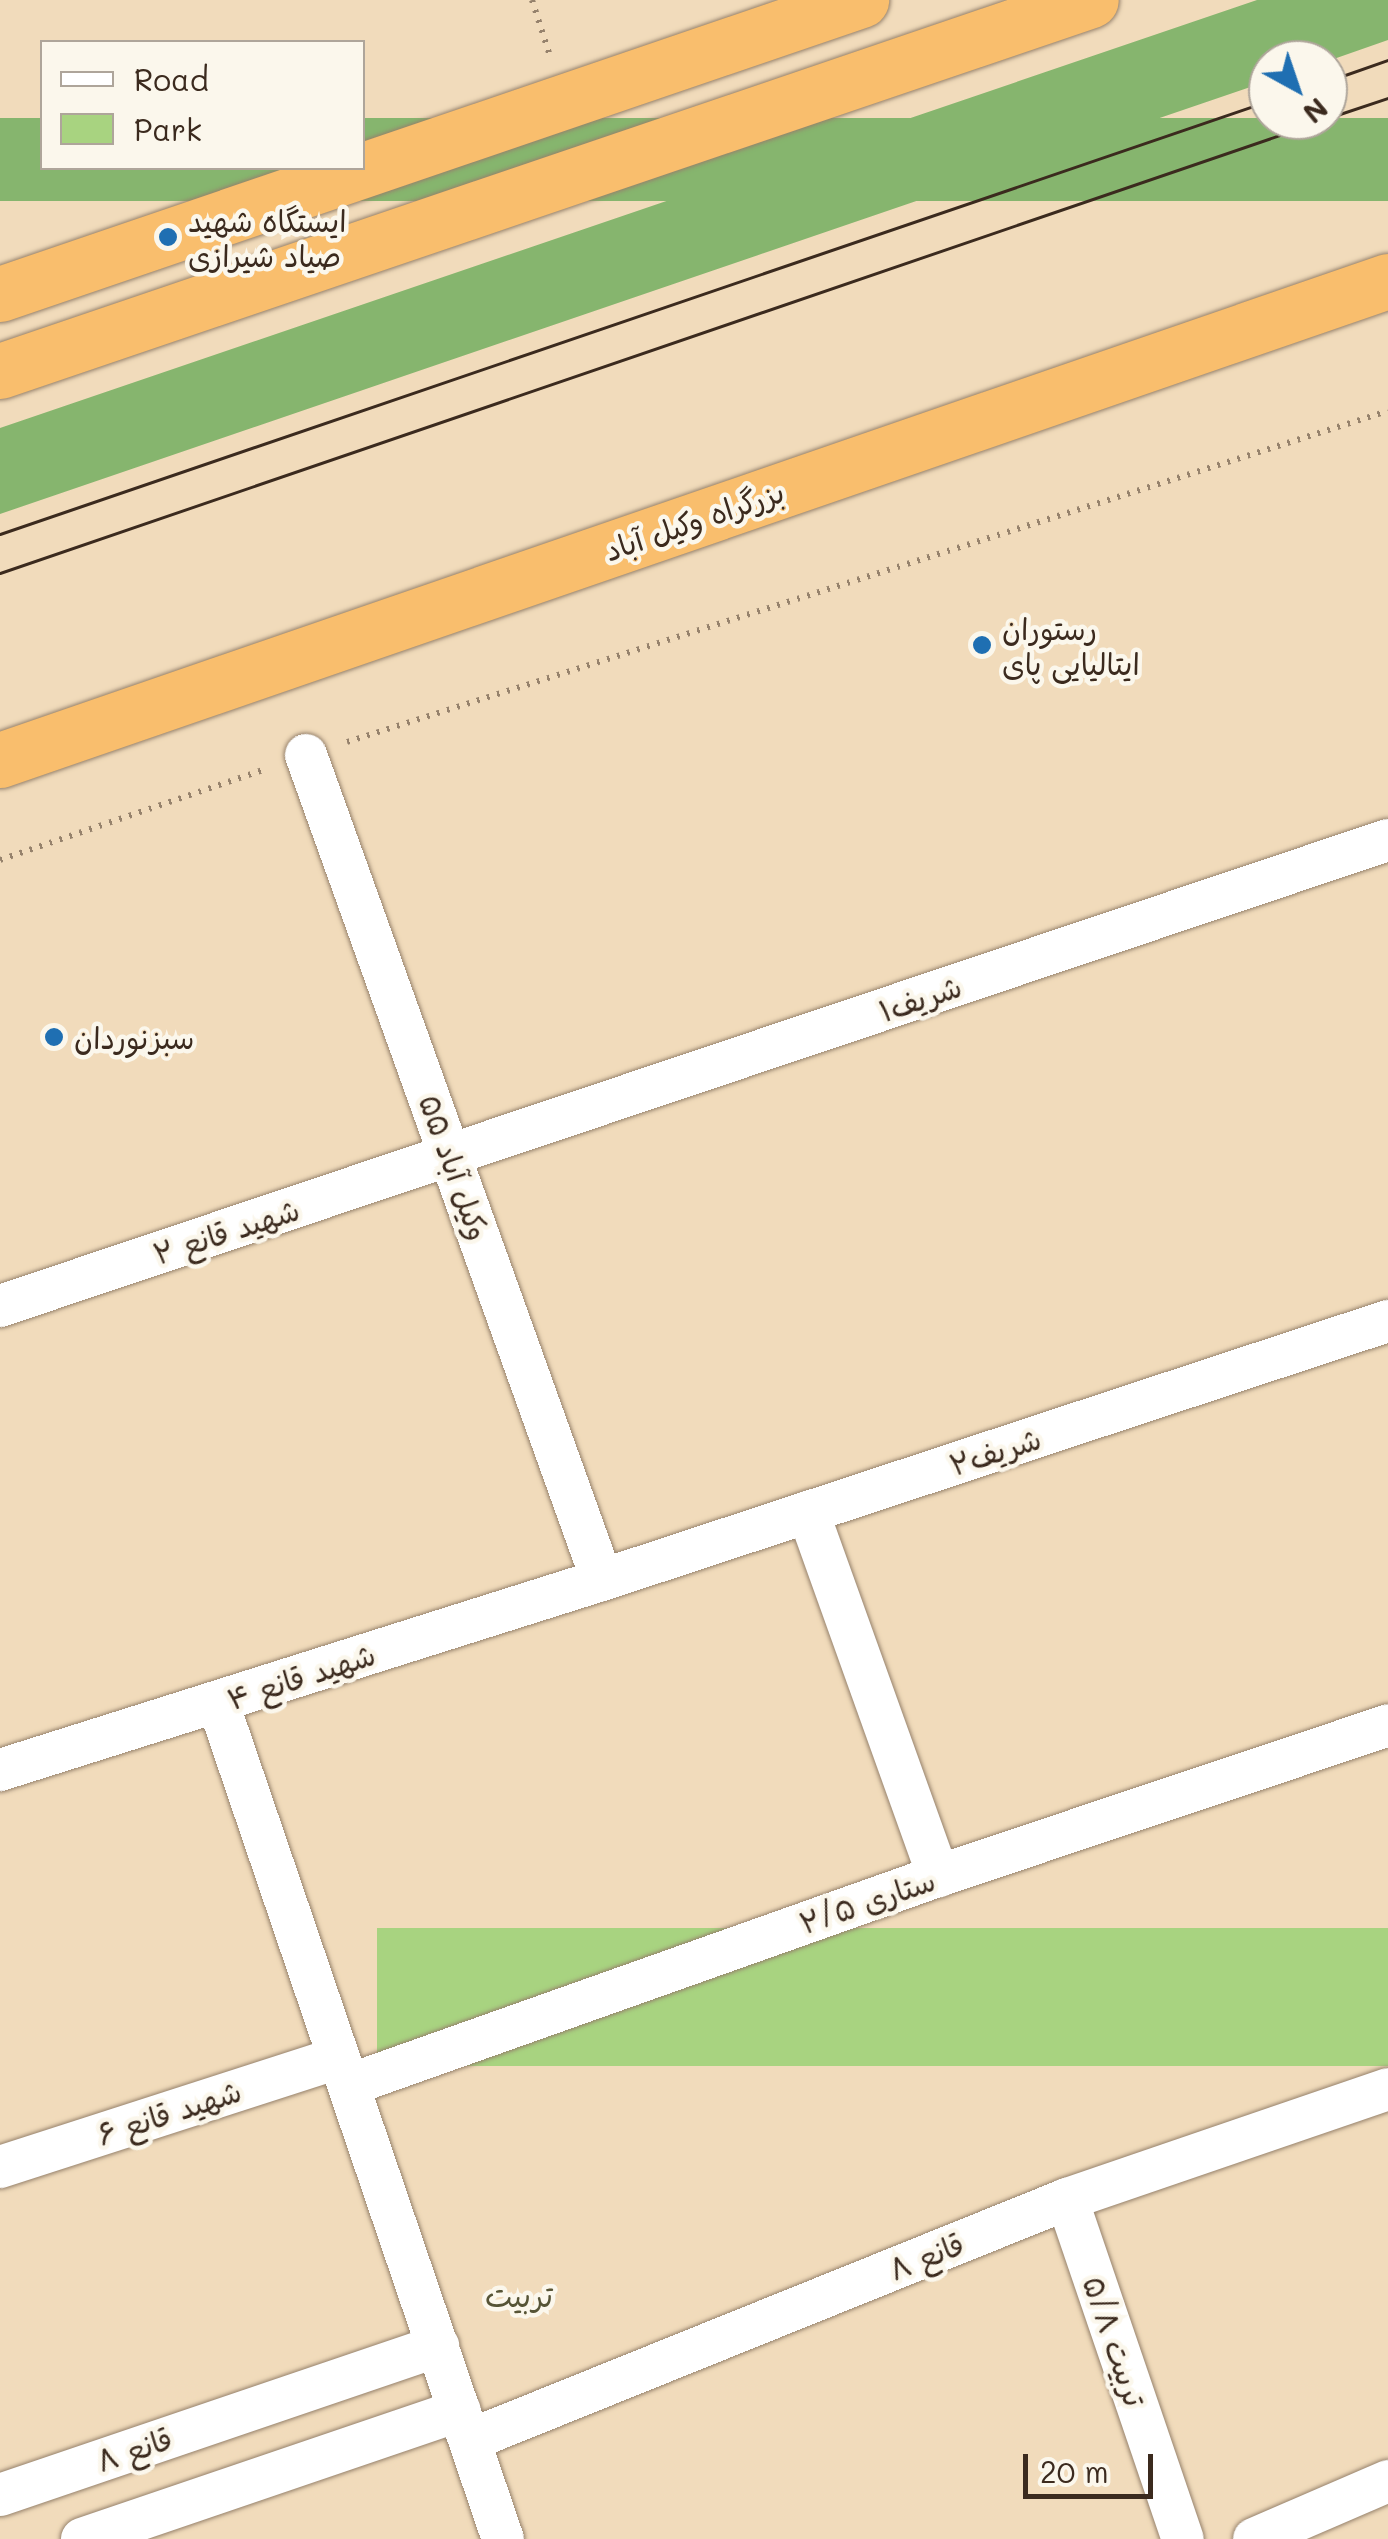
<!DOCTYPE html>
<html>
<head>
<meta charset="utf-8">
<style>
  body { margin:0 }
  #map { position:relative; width:1388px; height:2539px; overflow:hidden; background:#f1dbbb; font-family:Mali,"Playpen Sans Arabic",sans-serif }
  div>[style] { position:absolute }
  .green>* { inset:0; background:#a8d380; transform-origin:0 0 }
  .forest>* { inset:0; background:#86b56e; transform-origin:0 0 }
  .path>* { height:6px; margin-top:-3px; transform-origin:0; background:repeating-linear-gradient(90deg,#96826c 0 2.5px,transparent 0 10.5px) }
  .roads { filter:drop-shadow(0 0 2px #96826c) drop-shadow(0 0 2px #96826c) }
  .street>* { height:42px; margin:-21px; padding:0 21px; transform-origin:21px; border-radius:21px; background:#fff }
  .highway>* { height:55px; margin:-27.5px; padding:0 27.5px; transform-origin:27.5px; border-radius:27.5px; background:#f9be6d }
  .tram>* { height:2.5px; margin:-1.25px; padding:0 1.25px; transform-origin:1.25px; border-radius:1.25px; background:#3b2a1e }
  .dots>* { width:28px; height:28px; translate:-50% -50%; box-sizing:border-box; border:5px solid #fbf7ec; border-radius:50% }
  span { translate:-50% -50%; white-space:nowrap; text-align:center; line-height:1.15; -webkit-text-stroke:9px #fbf7ec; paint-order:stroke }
  .poi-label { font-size:30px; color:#3b2a1e }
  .left { translate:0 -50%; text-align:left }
  .street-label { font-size:30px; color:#3b2a1e }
  .park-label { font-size:30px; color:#565436 }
  .legend { position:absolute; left:40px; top:40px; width:325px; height:130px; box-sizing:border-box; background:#fbf7ec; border:2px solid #aea59a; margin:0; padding:12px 18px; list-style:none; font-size:30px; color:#3b2a1e }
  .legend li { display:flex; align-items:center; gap:20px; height:50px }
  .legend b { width:50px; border:2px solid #aea59a }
  .north { position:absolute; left:1248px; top:40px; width:100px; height:100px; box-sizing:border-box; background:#fbf7ec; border:2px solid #aea59a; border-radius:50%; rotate:140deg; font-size:28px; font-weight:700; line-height:40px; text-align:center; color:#3b2a1e }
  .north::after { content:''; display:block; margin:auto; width:35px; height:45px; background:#1f6fb2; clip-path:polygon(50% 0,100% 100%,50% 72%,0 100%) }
  .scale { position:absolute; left:1023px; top:2454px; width:130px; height:45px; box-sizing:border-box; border:5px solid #3b2a1e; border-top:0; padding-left:12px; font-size:30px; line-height:35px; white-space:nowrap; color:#3b2a1e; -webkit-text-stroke:8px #fbf7ec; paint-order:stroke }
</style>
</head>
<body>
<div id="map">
  <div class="green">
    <i style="left:1388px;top:1928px;width:138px;height:1011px;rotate:90deg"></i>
  </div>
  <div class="forest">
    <i style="clip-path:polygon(1257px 0,1388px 0,1388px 40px,1328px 61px,1268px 60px,1268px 81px,0 514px,0 428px)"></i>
    <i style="left:1388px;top:118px;width:83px;height:1467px;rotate:90deg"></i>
  </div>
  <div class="path">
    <i style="left:532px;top:0;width:59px;rotate:72.2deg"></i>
    <i style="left:347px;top:742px;width:1092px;rotate:-17.64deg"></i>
    <i style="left:0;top:860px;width:283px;rotate:-18.9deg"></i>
  </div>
  <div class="roads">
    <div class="street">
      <i style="left:306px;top:755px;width:876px;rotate:70.26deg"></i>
      <i style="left:0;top:1306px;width:1464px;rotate:-18.56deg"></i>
      <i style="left:808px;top:1512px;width:387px;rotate:70.3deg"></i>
      <i style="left:218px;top:1703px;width:883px;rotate:71.18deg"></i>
      <i style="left:0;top:1770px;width:631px;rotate:-17.52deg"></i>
      <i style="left:602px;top:1580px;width:828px;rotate:-18.24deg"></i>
      <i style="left:349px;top:2085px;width:625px;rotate:-19.54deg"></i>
      <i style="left:938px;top:1876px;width:475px;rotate:-18.5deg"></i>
      <i style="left:0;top:2167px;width:355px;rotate:-17.9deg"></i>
      <i style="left:1067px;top:2199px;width:359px;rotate:71.2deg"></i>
      <i style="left:470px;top:2440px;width:644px;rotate:-21.98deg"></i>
      <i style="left:1067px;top:2199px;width:339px;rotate:-18.9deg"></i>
      <i style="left:0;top:2495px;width:463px;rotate:-18.8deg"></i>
      <i style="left:82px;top:2539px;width:399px;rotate:-18.8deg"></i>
      <i style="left:1254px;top:2539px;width:146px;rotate:-23.4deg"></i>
    </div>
    <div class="highway">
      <i style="left:0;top:294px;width:910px;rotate:-18.85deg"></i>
      <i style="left:0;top:371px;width:1152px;rotate:-18.78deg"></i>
      <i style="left:0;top:760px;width:1468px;rotate:-19.04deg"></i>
    </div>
  </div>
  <div class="tram">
    <i style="left:1328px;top:81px;width:64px;rotate:-19.3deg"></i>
    <i style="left:1328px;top:118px;width:63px;rotate:-18.4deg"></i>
    <i style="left:0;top:534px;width:1340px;rotate:-18.85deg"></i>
    <i style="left:0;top:573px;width:1399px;rotate:-18.89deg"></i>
  </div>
  <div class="dots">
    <i style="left:168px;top:237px;background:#1f6fb2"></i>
    <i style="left:982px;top:645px;background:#1f6fb2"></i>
    <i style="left:54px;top:1037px;background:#1f6fb2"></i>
  </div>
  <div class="poi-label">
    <span class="left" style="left:188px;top:237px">ایستگاه شهید<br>صیاد شیرازی</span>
    <span class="left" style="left:1002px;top:645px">رستوران<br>ایتالیایی پای</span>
    <span class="left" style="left:74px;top:1037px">سبزنوردان</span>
  </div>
  <div class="street-label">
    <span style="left:694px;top:520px;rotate:-19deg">بزرگراه وکیل آباد</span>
    <span style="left:920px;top:998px;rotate:-19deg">شریف١</span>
    <span style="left:455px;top:1167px;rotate:70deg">۵۵ وکیل آباد</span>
    <span style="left:226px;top:1231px;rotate:-18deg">شهید قانع ۲</span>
    <span style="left:995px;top:1451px;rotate:-18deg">شریف٣</span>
    <span style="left:301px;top:1676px;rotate:-18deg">شهید قانع ۴</span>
    <span style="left:867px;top:1901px;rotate:-19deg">ستاری ۲/۵</span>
    <span style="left:169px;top:2112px;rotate:-18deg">شهید قانع ۶</span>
    <span style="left:926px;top:2256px;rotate:-22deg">قانع ۸</span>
    <span style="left:1115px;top:2341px;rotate:71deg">تربیت ۵/۸</span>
    <span style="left:134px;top:2449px;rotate:-19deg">قانع ۸</span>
  </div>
  <div class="park-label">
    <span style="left:519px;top:2295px">تربیت</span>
  </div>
  <ul class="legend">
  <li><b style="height:12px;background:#fff"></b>Road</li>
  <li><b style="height:28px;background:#a8d380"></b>Park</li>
  </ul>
  <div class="north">N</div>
  <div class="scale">20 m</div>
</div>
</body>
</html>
